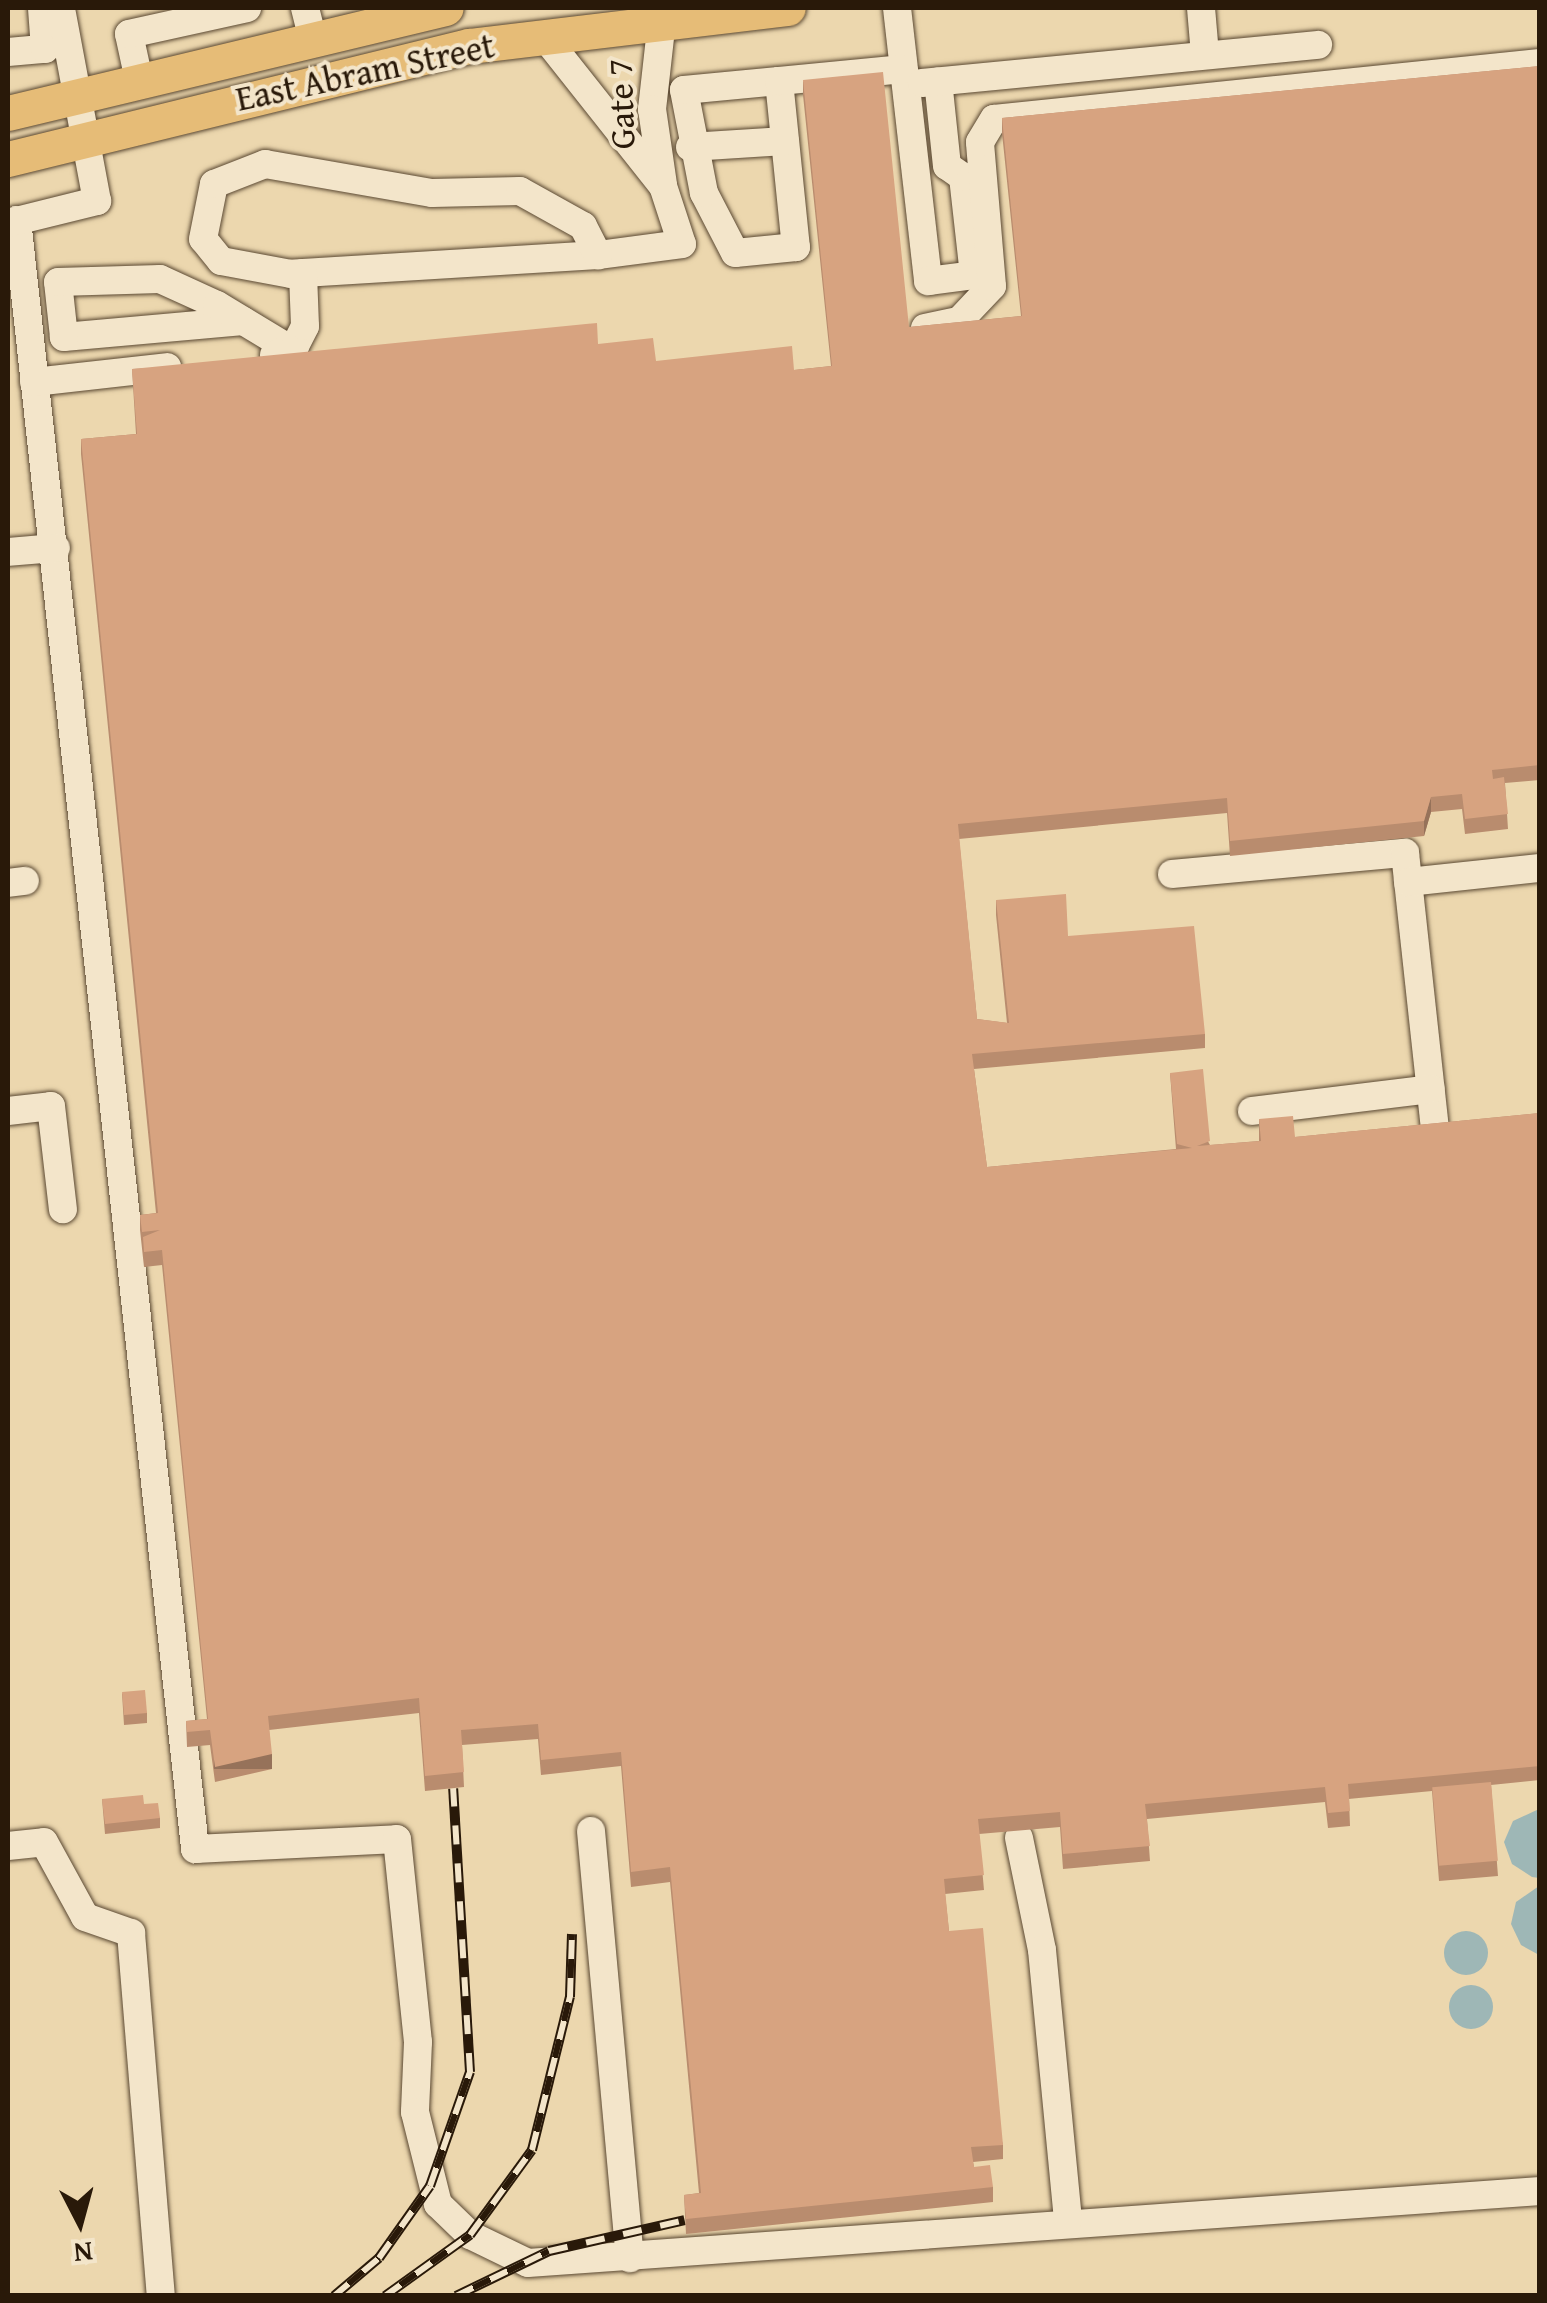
<!DOCTYPE html>
<html>
<head>
<meta charset="utf-8">
<style>
  body { margin:0 }
  #map { position:relative; width:1547px; height:2303px; overflow:hidden; background:#ecd7ae; font-family:"Gentium Book Plus",serif }
  div>[style] { position:absolute }
  .water>* { inset:0; background:#9eb7b6 }
  .round { border-radius:50% }
  .roads { filter:drop-shadow(0 0 2px #5a4832) drop-shadow(0 0 2px #5a4832) }
  .minor>* { height:28px; margin:-14px; padding:0 14px; transform-origin:14px; border-radius:14px; background:#f3e5ca }
  .major>* { height:35px; margin:-17.5px; padding:0 17.5px; transform-origin:17.5px; border-radius:17.5px; background:#e6bc77 }
  .rail>* { height:10px; margin-top:-5px; transform-origin:0; background:repeating-linear-gradient(90deg,#f3e5ca 0 19px,#291909 0 38px); box-sizing:border-box; border-block:2px solid #291909 }
  .wall>* { inset:0; background:#b98c6e }
  .shaded-wall>* { inset:0; background:#96725a; transform-origin:0 0 }
  .building>* { inset:0; background:#d7a380; transform-origin:0 0 }
  span { translate:-50% -50%; white-space:nowrap; text-align:center; line-height:1.15; -webkit-text-stroke:8px #f3e5ca; paint-order:stroke }
  .street-label { font-size:35px; color:#291909 }
  .frame { position:absolute; inset:0; border:10px solid #291909; pointer-events:none }
  .north { position:absolute; left:30px; top:2173px; width:100px; height:100px; -webkit-text-stroke:8px #f3e5ca; paint-order:stroke; rotate:174deg; font-size:28px; font-weight:700; line-height:40px; text-align:center; color:#291909 }
  .north::after { content:''; display:block; margin:auto; width:35px; height:45px; background:#291909; clip-path:polygon(50% 0,100% 100%,50% 72%,0 100%) }
</style>
</head>
<body>
<div id="map">
  <div class="water">
    <i style="clip-path:polygon(1539px 1809px,1539px 1878px,1532px 1877px,1512px 1864px,1504px 1842px,1513px 1821px)"></i>
    <i style="clip-path:polygon(1539px 1886px,1540px 1886px,1539px 1955px,1521px 1945px,1511px 1924px,1516px 1902px)"></i>
    <i class="round" style="left:1444px;top:1931px;width:44px;height:44px"></i>
    <i class="round" style="left:1449px;top:1985px;width:44px;height:44px"></i>
  </div>
  <div class="roads">
    <div class="minor">
      <i style="left:305px;top:8px;width:29px;rotate:76deg"></i>
      <i style="left:897px;top:8px;width:275px;rotate:83.5deg"></i>
      <i style="left:928px;top:281px;width:46px;rotate:-7.4deg"></i>
      <i style="left:974px;top:275px;width:99px;rotate:-96.4deg"></i>
      <i style="left:963px;top:177px;width:19px;rotate:-145deg"></i>
      <i style="left:947px;top:166px;width:85px;rotate:-96deg"></i>
      <i style="left:1201px;top:8px;width:47px;rotate:85.1deg"></i>
      <i style="left:662px;top:20px;width:90px;rotate:96.4deg"></i>
      <i style="left:652px;top:109px;width:76px;rotate:81.7deg"></i>
      <i style="left:544px;top:36px;width:191px;rotate:51.6deg"></i>
      <i style="left:663px;top:186px;width:61px;rotate:71.9deg"></i>
      <i style="left:682px;top:244px;width:85px;rotate:172.5deg"></i>
      <i style="left:598px;top:255px;width:308px;rotate:176.5deg"></i>
      <i style="left:291px;top:274px;width:71px;rotate:-169.5deg"></i>
      <i style="left:221px;top:261px;width:28px;rotate:-129deg"></i>
      <i style="left:203px;top:239px;width:56px;rotate:-78.7deg"></i>
      <i style="left:214px;top:184px;width:55px;rotate:-21.4deg"></i>
      <i style="left:265px;top:164px;width:169px;rotate:9.9deg"></i>
      <i style="left:432px;top:193px;width:88px;rotate:-1.3deg"></i>
      <i style="left:520px;top:191px;width:72px;rotate:29.1deg"></i>
      <i style="left:583px;top:226px;width:33px;rotate:63deg"></i>
      <i style="left:8px;top:52px;width:37px;rotate:-5deg"></i>
      <i style="left:45px;top:49px;width:41px;rotate:-94.2deg"></i>
      <i style="left:139px;top:80px;width:47px;rotate:-102.3deg"></i>
      <i style="left:129px;top:34px;width:121px;rotate:-12.4deg"></i>
      <i style="left:779px;top:81px;width:167px;rotate:84.2deg"></i>
      <i style="left:796px;top:247px;width:61px;rotate:174.4deg"></i>
      <i style="left:735px;top:253px;width:68px;rotate:-117.3deg"></i>
      <i style="left:704px;top:193px;width:105px;rotate:-101deg"></i>
      <i style="left:684px;top:90px;width:95px;rotate:-5.4deg"></i>
      <i style="left:779px;top:81px;width:125px;rotate:-5.5deg"></i>
      <i style="left:922px;top:83px;width:398px;rotate:-5.5deg"></i>
      <i style="left:690px;top:147px;width:95px;rotate:-3.6deg"></i>
      <i style="left:17px;top:220px;width:1639px;rotate:83.76deg"></i>
      <i style="left:195px;top:1849px;width:202px;rotate:-2.8deg"></i>
      <i style="left:397px;top:1839px;width:204px;rotate:84.1deg"></i>
      <i style="left:418px;top:2042px;width:70px;rotate:92.5deg"></i>
      <i style="left:415px;top:2112px;width:95px;rotate:76deg"></i>
      <i style="left:438px;top:2204px;width:45px;rotate:44.1deg"></i>
      <i style="left:470px;top:2235px;width:64px;rotate:25.8deg"></i>
      <i style="left:528px;top:2263px;width:1015px;rotate:-4.07deg"></i>
      <i style="left:8px;top:223px;width:92px;rotate:-13.9deg"></i>
      <i style="left:97px;top:201px;width:196px;rotate:-100.6deg"></i>
      <i style="left:243px;top:321px;width:180px;rotate:174.9deg"></i>
      <i style="left:64px;top:337px;width:55px;rotate:-96.2deg"></i>
      <i style="left:58px;top:282px;width:102px;rotate:-1.7deg"></i>
      <i style="left:160px;top:279px;width:63px;rotate:24.5deg"></i>
      <i style="left:217px;top:305px;width:85px;rotate:31.1deg"></i>
      <i style="left:925px;top:328px;width:35px;rotate:-12deg"></i>
      <i style="left:959px;top:321px;width:48px;rotate:-46.7deg"></i>
      <i style="left:992px;top:286px;width:144px;rotate:-94.8deg"></i>
      <i style="left:980px;top:142px;width:27px;rotate:-59deg"></i>
      <i style="left:994px;top:119px;width:549px;rotate:-5.86deg"></i>
      <i style="left:274px;top:355px;width:23px;rotate:-23deg"></i>
      <i style="left:295px;top:346px;width:22px;rotate:-63deg"></i>
      <i style="left:305px;top:326px;width:53px;rotate:-92.2deg"></i>
      <i style="left:34px;top:382px;width:134px;rotate:-6.4deg"></i>
      <i style="left:8px;top:552px;width:48px;rotate:-4.8deg"></i>
      <i style="left:1172px;top:874px;width:234px;rotate:-5.2deg"></i>
      <i style="left:1405px;top:853px;width:286px;rotate:83.8deg"></i>
      <i style="left:1408px;top:882px;width:133px;rotate:-6.1deg"></i>
      <i style="left:8px;top:883px;width:17px;rotate:-7deg"></i>
      <i style="left:8px;top:1111px;width:43px;rotate:-6.6deg"></i>
      <i style="left:51px;top:1106px;width:104px;rotate:83.4deg"></i>
      <i style="left:1252px;top:1111px;width:180px;rotate:-7deg"></i>
      <i style="left:591px;top:1831px;width:429px;rotate:84.8deg"></i>
      <i style="left:1019px;top:1838px;width:114px;rotate:78.4deg"></i>
      <i style="left:1042px;top:1950px;width:271px;rotate:84.5deg"></i>
      <i style="left:8px;top:1846px;width:36px;rotate:-6deg"></i>
      <i style="left:44px;top:1842px;width:85px;rotate:61.3deg"></i>
      <i style="left:85px;top:1917px;width:49px;rotate:19.2deg"></i>
      <i style="left:131px;top:1933px;width:364px;rotate:85.3deg"></i>
    </div>
    <div class="major">
      <i style="left:8px;top:113px;width:450px;rotate:-13.5deg"></i>
      <i style="left:8px;top:159px;width:475px;rotate:-13.8deg"></i>
      <i style="left:469px;top:46px;width:321px;rotate:-6.8deg"></i>
    </div>
  </div>
  <div class="rail">
    <i style="left:334px;top:2296px;width:59px;rotate:-40.2deg"></i>
    <i style="left:379px;top:2258px;width:88px;rotate:-54.7deg"></i>
    <i style="left:430px;top:2186px;width:121px;rotate:-70.7deg"></i>
    <i style="left:470px;top:2072px;width:284px;rotate:-93.4deg"></i>
    <i style="left:385px;top:2296px;width:105px;rotate:-35.7deg"></i>
    <i style="left:470px;top:2235px;width:105px;rotate:-53.9deg"></i>
    <i style="left:532px;top:2150px;width:158px;rotate:-76.1deg"></i>
    <i style="left:570px;top:1997px;width:63px;rotate:-88.2deg"></i>
    <i style="left:456px;top:2296px;width:103px;rotate:-25.8deg"></i>
    <i style="left:549px;top:2251px;width:139px;rotate:-12.8deg"></i>
  </div>
  <div class="wall">
    <i style="clip-path:polygon(1540px 66px,1540px 780px,1505px 783px,1508px 829px,1465px 834px,1462px 809px,1431px 812px,1424px 836px,1230px 856px,1227px 813px,959px 839px,977px 1019px,1007px 1023px,996px 915px,996px 900px,1068px 936px,1205px 1034px,1205px 1048px,974px 1069px,987px 1167px,1176px 1149px,1170px 1073px,1210px 1145px,1259px 1141px,1259px 1119px,1295px 1137px,1540px 1113px,1540px 1780px,1491px 1785px,1498px 1876px,1439px 1881px,1432px 1791px,1349px 1799px,1350px 1826px,1328px 1828px,1325px 1802px,1147px 1819px,1150px 1861px,1063px 1869px,1060px 1827px,979px 1834px,984px 1890px,945px 1894px,949px 1931px,1003px 2145px,1003px 2159px,973px 2162px,974px 2167px,993px 2187px,993px 2202px,686px 2234px,684px 2195px,699px 2193px,670px 1882px,631px 1887px,621px 1766px,541px 1775px,538px 1739px,462px 1745px,464px 1787px,425px 1791px,419px 1713px,269px 1730px,272px 1769px,215px 1782px,210px 1745px,187px 1747px,186px 1721px,207px 1719px,162px 1265px,144px 1267px,140px 1230px,140px 1215px,156px 1213px,81px 454px,81px 439px,136px 434px,132px 369px,598px 344px,656px 361px,794px 370px,831px 366px,803px 95px,803px 80px,909px 327px,1021px 316px,1002px 133px,1002px 118px)"></i>
    <i style="clip-path:polygon(122px 1693px,147px 1713px,147px 1723px,124px 1725px)"></i>
    <i style="clip-path:polygon(102px 1799px,144px 1804px,160px 1818px,160px 1828px,105px 1834px)"></i>
  </div>
  <div class="shaded-wall">
    <i style="clip-path:polygon(1431px 797px,1431px 812px,1424px 836px,1424px 821px)"></i>
    <i style="left:272px;top:1754px;width:15px;height:58px;rotate:90deg"></i>
  </div>
  <div class="building">
    <i style="clip-path:polygon(1540px 66px,1540px 765px,1492px 770px,1493px 779px,1504px 777px,1508px 814px,1465px 819px,1462px 794px,1431px 797px,1424px 821px,1230px 841px,1227px 798px,958px 824px,977px 1019px,1009px 1023px,996px 900px,1066px 894px,1068px 936px,1194px 926px,1205px 1034px,972px 1054px,987px 1167px,1192px 1148px,1177px 1144px,1170px 1073px,1203px 1069px,1210px 1141px,1197px 1146px,1261px 1141px,1259px 1119px,1293px 1116px,1295px 1137px,1540px 1113px,1540px 1766px,1348px 1784px,1350px 1811px,1328px 1813px,1325px 1787px,1145px 1804px,1150px 1846px,1063px 1854px,1060px 1812px,978px 1819px,984px 1875px,944px 1879px,949px 1931px,983px 1928px,1003px 2145px,971px 2147px,974px 2167px,990px 2165px,993px 2187px,686px 2219px,684px 2195px,701px 2193px,670px 1867px,631px 1872px,621px 1752px,541px 1760px,538px 1724px,461px 1730px,464px 1772px,425px 1776px,419px 1698px,268px 1716px,272px 1754px,215px 1767px,210px 1730px,187px 1732px,186px 1721px,208px 1719px,162px 1250px,144px 1252px,143px 1237px,160px 1230px,142px 1232px,140px 1215px,158px 1213px,81px 439px,137px 434px,132px 369px,597px 323px,598px 344px,653px 338px,656px 361px,792px 346px,794px 370px,832px 366px,803px 80px,883px 72px,909px 327px,1022px 316px,1002px 118px)"></i>
    <i style="left:145px;top:1690px;width:23px;height:23px;rotate:85deg"></i>
    <i style="left:1491px;top:1782px;width:79px;height:59px;rotate:85deg"></i>
    <i style="clip-path:polygon(143px 1795px,144px 1804px,158px 1803px,160px 1818px,105px 1824px,102px 1799px)"></i>
  </div>
  <div class="street-label">
    <span style="left:365px;top:72px;rotate:-12deg">East Abram Street</span>
    <span style="left:621px;top:104px;rotate:-92deg">Gate 7</span>
  </div>
  <div class="frame"></div>
  <div class="north">N</div>
</div>
</body>
</html>
